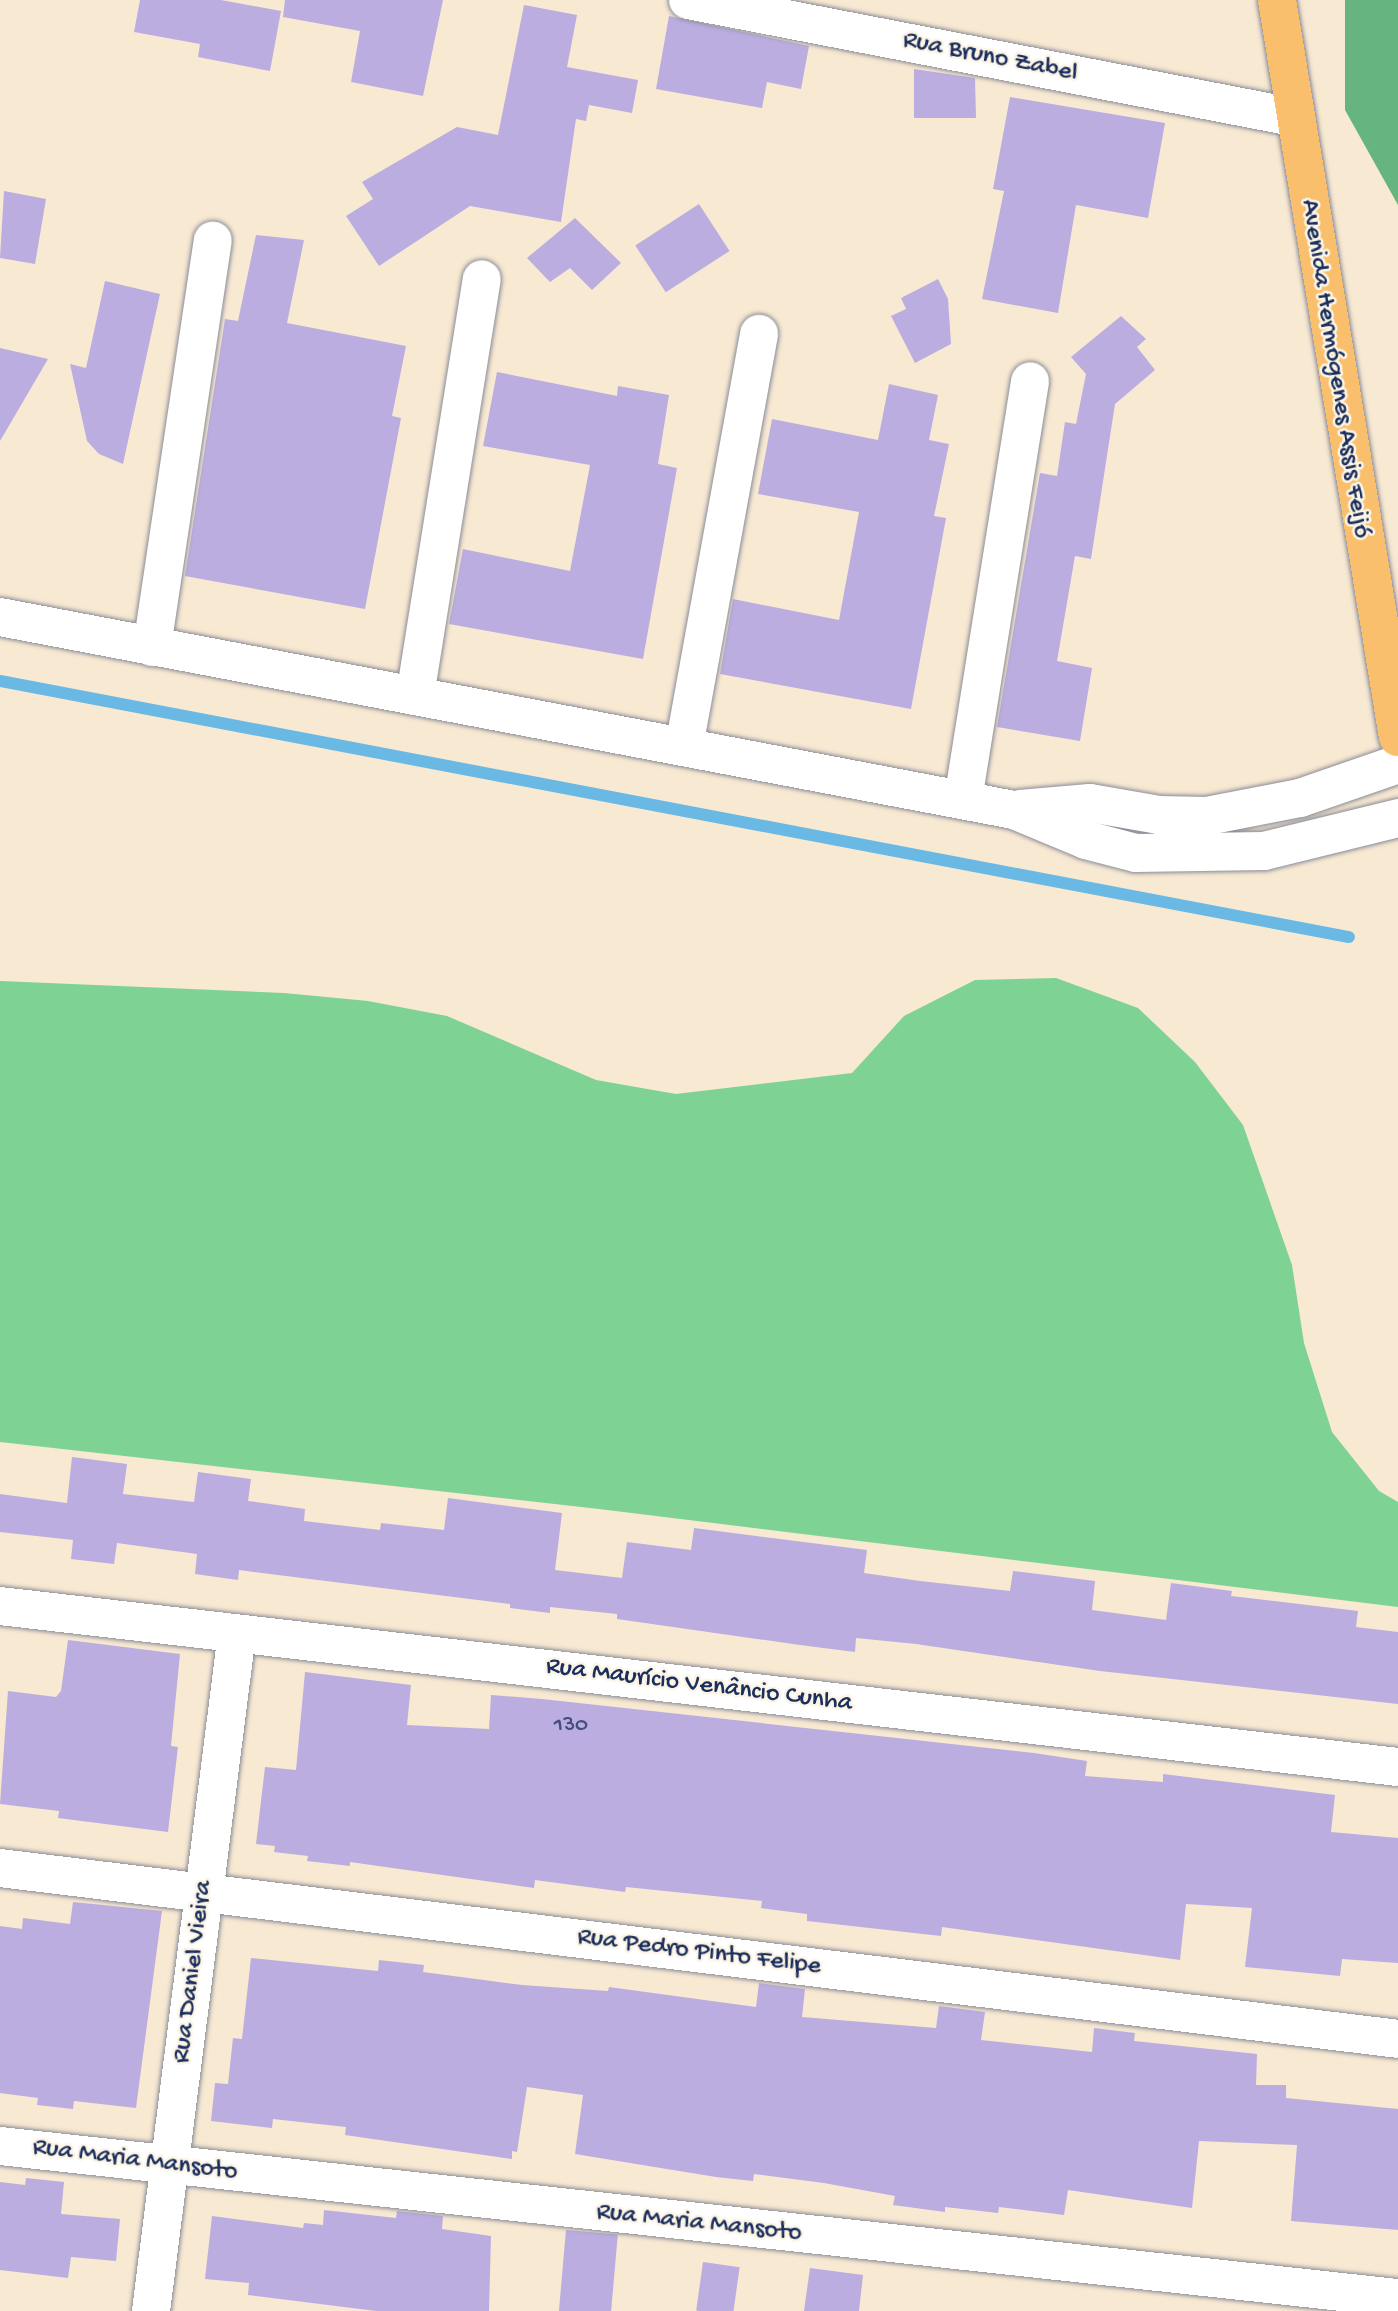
<!DOCTYPE html>
<html>
<head>
<meta charset="utf-8">
<style>
  body { margin:0 }
  #map { position:relative; width:1398px; height:2311px; overflow:hidden; background:#f8e9d2; font-family:"Gochi Hand",sans-serif }
  div>[style] { position:absolute }
  .green>* { inset:0; background:#7ed294 }
  .forest>* { inset:0; background:#66b47e }
  .stream>* { height:12px; margin:-6px; padding:0 6px; transform-origin:6px; border-radius:6px; background:#69b9e4 }
  .building>* { inset:0; background:#bbade0; transform-origin:0 0 }
  .roads { filter:drop-shadow(0 0 2px #8a8c98) drop-shadow(0 0 2px #8a8c98) }
  .minor>* { height:38px; margin:-19px; padding:0 19px; transform-origin:19px; border-radius:19px; background:#fff }
  .major>* { height:38px; margin:-19px; padding:0 19px; transform-origin:19px; border-radius:19px; background:#f9bf6d }
  span { translate:-50% -50%; white-space:nowrap; text-align:center; line-height:1.15; -webkit-text-stroke:5px #fcf5e5; paint-order:stroke }
  .number-label { font-size:23px; color:#434e7e }
  .number-label span { -webkit-text-stroke-width:0 }
  .street-label { font-size:26px; color:#1b2f5e }
</style>
</head>
<body>
<div id="map">
  <div class="green">
    <i style="clip-path:polygon(1056px 978px,1138px 1008px,1195px 1062px,1243px 1125px,1292px 1265px,1304px 1343px,1332px 1432px,1379px 1491px,1398px 1502px,1398px 1607px,599px 1509px,0 1442px,0 981px,284px 993px,368px 1001px,447px 1016px,596px 1080px,676px 1094px,852px 1073px,904px 1016px,975px 980px)"></i>
  </div>
  <div class="forest">
    <i style="clip-path:polygon(1345px 0,1398px 0,1398px 205px,1345px 110px)"></i>
  </div>
  <div class="stream">
    <i style="left:0;top:681px;width:1373px;rotate:10.75deg"></i>
  </div>
  <div class="building">
    <i style="clip-path:polygon(140px 0,221px 0,281px 11px,270px 71px,198px 57px,200px 44px,134px 32px)"></i>
    <i style="clip-path:polygon(285px 0,443px 0,423px 96px,351px 82px,360px 31px,283px 17px)"></i>
    <i style="clip-path:polygon(524px 5px,577px 15px,567px 67px,638px 80px,632px 113px,589px 105px,586px 121px,576px 119px,561px 222px,470px 206px,379px 266px,346px 216px,373px 199px,362px 182px,457px 127px,498px 135px)"></i>
    <i style="clip-path:polygon(669px 16px,809px 46px,801px 89px,767px 82px,762px 108px,656px 89px)"></i>
    <i style="clip-path:polygon(914px 69px,975px 78px,976px 118px,914px 118px)"></i>
    <i style="clip-path:polygon(1010px 97px,1165px 123px,1148px 218px,1076px 205px,1058px 313px,982px 299px,1004px 191px,993px 189px)"></i>
    <i style="clip-path:polygon(4px 191px,46px 199px,35px 264px,0 258px)"></i>
    <i style="left:699px;top:204px;width:56px;height:76px;rotate:57deg"></i>
    <i style="clip-path:polygon(575px 218px,621px 263px,592px 290px,570px 268px,550px 282px,527px 258px)"></i>
    <i style="clip-path:polygon(256px 235px,304px 240px,287px 323px,406px 346px,392px 416px,401px 418px,365px 609px,185px 576px,225px 319px,238px 321px)"></i>
    <i style="clip-path:polygon(938px 279px,948px 299px,951px 344px,915px 363px,891px 316px,906px 309px,901px 298px)"></i>
    <i style="clip-path:polygon(105px 281px,160px 294px,123px 464px,99px 454px,87px 441px,70px 364px,86px 368px)"></i>
    <i style="clip-path:polygon(1121px 316px,1146px 339px,1137px 347px,1155px 370px,1115px 404px,1091px 559px,1075px 556px,1057px 661px,1092px 668px,1080px 741px,997px 727px,1040px 473px,1057px 476px,1065px 422px,1076px 424px,1086px 374px,1071px 357px)"></i>
    <i style="clip-path:polygon(0 348px,48px 359px,0 441px)"></i>
    <i style="clip-path:polygon(497px 372px,617px 396px,618px 386px,669px 395px,658px 464px,677px 468px,643px 659px,449px 624px,463px 549px,570px 571px,590px 465px,483px 446px)"></i>
    <i style="clip-path:polygon(889px 384px,938px 395px,929px 440px,949px 444px,934px 516px,946px 518px,911px 709px,720px 674px,733px 599px,839px 620px,859px 512px,758px 494px,772px 419px,878px 440px)"></i>
    <i style="clip-path:polygon(72px 1457px,127px 1464px,123px 1494px,194px 1502px,198px 1472px,251px 1479px,248px 1501px,305px 1509px,304px 1521px,380px 1530px,381px 1523px,444px 1530px,448px 1498px,562px 1513px,555px 1570px,622px 1578px,627px 1542px,691px 1550px,694px 1528px,867px 1550px,864px 1573px,920px 1581px,1010px 1591px,1013px 1571px,1095px 1581px,1092px 1610px,1166px 1620px,1171px 1583px,1232px 1591px,1231px 1596px,1358px 1611px,1356px 1627px,1398px 1632px,1398px 1704px,1100px 1671px,916px 1644px,856px 1638px,855px 1652px,800px 1645px,617px 1619px,617px 1614px,550px 1607px,550px 1613px,510px 1608px,510px 1604px,239px 1570px,238px 1580px,195px 1574px,197px 1554px,117px 1543px,114px 1564px,71px 1559px,73px 1540px,0 1532px,0 1494px,67px 1503px)"></i>
    <i style="clip-path:polygon(68px 1640px,180px 1654px,171px 1746px,178px 1747px,168px 1832px,58px 1818px,59px 1811px,0 1804px,8px 1691px,56px 1697px,61px 1691px)"></i>
    <i style="clip-path:polygon(305px 1672px,411px 1685px,407px 1725px,489px 1729px,491px 1695px,542px 1699px,1034px 1753px,1087px 1761px,1085px 1776px,1163px 1782px,1163px 1774px,1335px 1795px,1331px 1832px,1398px 1838px,1398px 1963px,1342px 1959px,1340px 1976px,1245px 1967px,1252px 1908px,1186px 1904px,1180px 1960px,942px 1927px,941px 1936px,807px 1921px,807px 1914px,761px 1908px,762px 1901px,626px 1887px,625px 1892px,535px 1880px,534px 1888px,350px 1862px,350px 1866px,307px 1861px,308px 1856px,274px 1852px,275px 1846px,256px 1844px,265px 1767px,296px 1770px)"></i>
    <i style="clip-path:polygon(73px 1902px,162px 1911px,136px 2108px,74px 2101px,73px 2109px,37px 2105px,38px 2098px,0 2093px,0 1926px,22px 1929px,23px 1918px,70px 1924px)"></i>
    <i style="clip-path:polygon(251px 1958px,378px 1971px,379px 1960px,424px 1965px,423px 1972px,522px 1985px,608px 1991px,609px 1987px,756px 2007px,759px 1983px,805px 1989px,802px 2017px,936px 2028px,939px 2006px,985px 2012px,981px 2040px,1092px 2052px,1094px 2028px,1135px 2033px,1134px 2041px,1257px 2054px,1256px 2085px,1286px 2085px,1286px 2098px,1398px 2109px,1398px 2230px,1291px 2221px,1297px 2145px,1199px 2141px,1192px 2208px,1068px 2190px,1064px 2215px,999px 2207px,998px 2213px,945px 2207px,945px 2212px,893px 2205px,895px 2196px,824px 2183px,754px 2174px,753px 2181px,716px 2177px,575px 2154px,583px 2095px,527px 2087px,517px 2152px,512px 2151px,512px 2159px,345px 2135px,346px 2127px,273px 2119px,272px 2128px,211px 2121px,215px 2083px,228px 2084px,233px 2038px,242px 2039px)"></i>
    <i style="clip-path:polygon(26px 2178px,64px 2182px,61px 2214px,120px 2219px,116px 2261px,71px 2257px,68px 2278px,0 2270px,0 2182px,25px 2185px)"></i>
    <i style="clip-path:polygon(324px 2210px,396px 2218px,397px 2211px,443px 2216px,442px 2229px,491px 2236px,489px 2311px,376px 2311px,248px 2295px,249px 2283px,205px 2279px,212px 2216px,303px 2228px,304px 2223px,323px 2225px)"></i>
    <i style="left:566px;top:2230px;width:52px;height:82px;rotate:5deg"></i>
    <i style="left:703px;top:2262px;width:37px;height:49px;rotate:8deg"></i>
    <i style="clip-path:polygon(810px 2268px,863px 2275px,859px 2311px,804px 2311px)"></i>
  </div>
  <div class="roads">
    <div class="minor">
      <i style="left:688px;top:0;width:616px;rotate:10.95deg"></i>
      <i style="left:0;top:617px;width:1032px;rotate:10.78deg"></i>
      <i style="left:1014px;top:810px;width:78px;rotate:22.6deg"></i>
      <i style="left:1086px;top:840px;width:52px;rotate:14.6deg"></i>
      <i style="left:1136px;top:853px;width:128px;rotate:-0.9deg"></i>
      <i style="left:1264px;top:851px;width:138px;rotate:-13.8deg"></i>
      <i style="left:152px;top:647px;width:411px;rotate:-81.5deg"></i>
      <i style="left:415px;top:696px;width:422px;rotate:-80.9deg"></i>
      <i style="left:684px;top:747px;width:420px;rotate:-79.7deg"></i>
      <i style="left:963px;top:800px;width:424px;rotate:-80.9deg"></i>
      <i style="left:1020px;top:809px;width:70px;rotate:-4.9deg"></i>
      <i style="left:1090px;top:803px;width:70px;rotate:9.9deg"></i>
      <i style="left:1159px;top:815px;width:48px;rotate:1.2deg"></i>
      <i style="left:1207px;top:816px;width:95px;rotate:-11deg"></i>
      <i style="left:1300px;top:798px;width:104px;rotate:-19.1deg"></i>
      <i style="left:0;top:1606px;width:1407px;rotate:6.57deg"></i>
      <i style="left:0;top:1868px;width:1408px;rotate:6.97deg"></i>
      <i style="left:0;top:2146px;width:1406px;rotate:6.21deg"></i>
      <i style="left:151px;top:2311px;width:683px;rotate:-82.77deg"></i>
    </div>
    <div class="major">
      <i style="left:1277px;top:0;width:747px;rotate:80.68deg"></i>
    </div>
  </div>
  <div class="number-label">
    <span style="left:571px;top:1726px">130</span>
  </div>
  <div class="street-label">
    <span style="left:990px;top:58px;rotate:11deg">Rua Bruno Zabel</span>
    <span style="left:1334px;top:369px;rotate:81deg">Avenida Hermógenes Assis Feijó</span>
    <span style="left:699px;top:1686px;rotate:7deg">Rua Maurício Venâncio Cunha</span>
    <span style="left:699px;top:1953px;rotate:7deg">Rua Pedro Pinto Felipe</span>
    <span style="left:194px;top:1972px;rotate:-83deg">Rua Daniel Vieira</span>
    <span style="left:135px;top:2161px;rotate:7deg">Rua Maria Mansoto</span>
    <span style="left:699px;top:2224px;rotate:6deg">Rua Maria Mansoto</span>
  </div>
</div>
</body>
</html>
